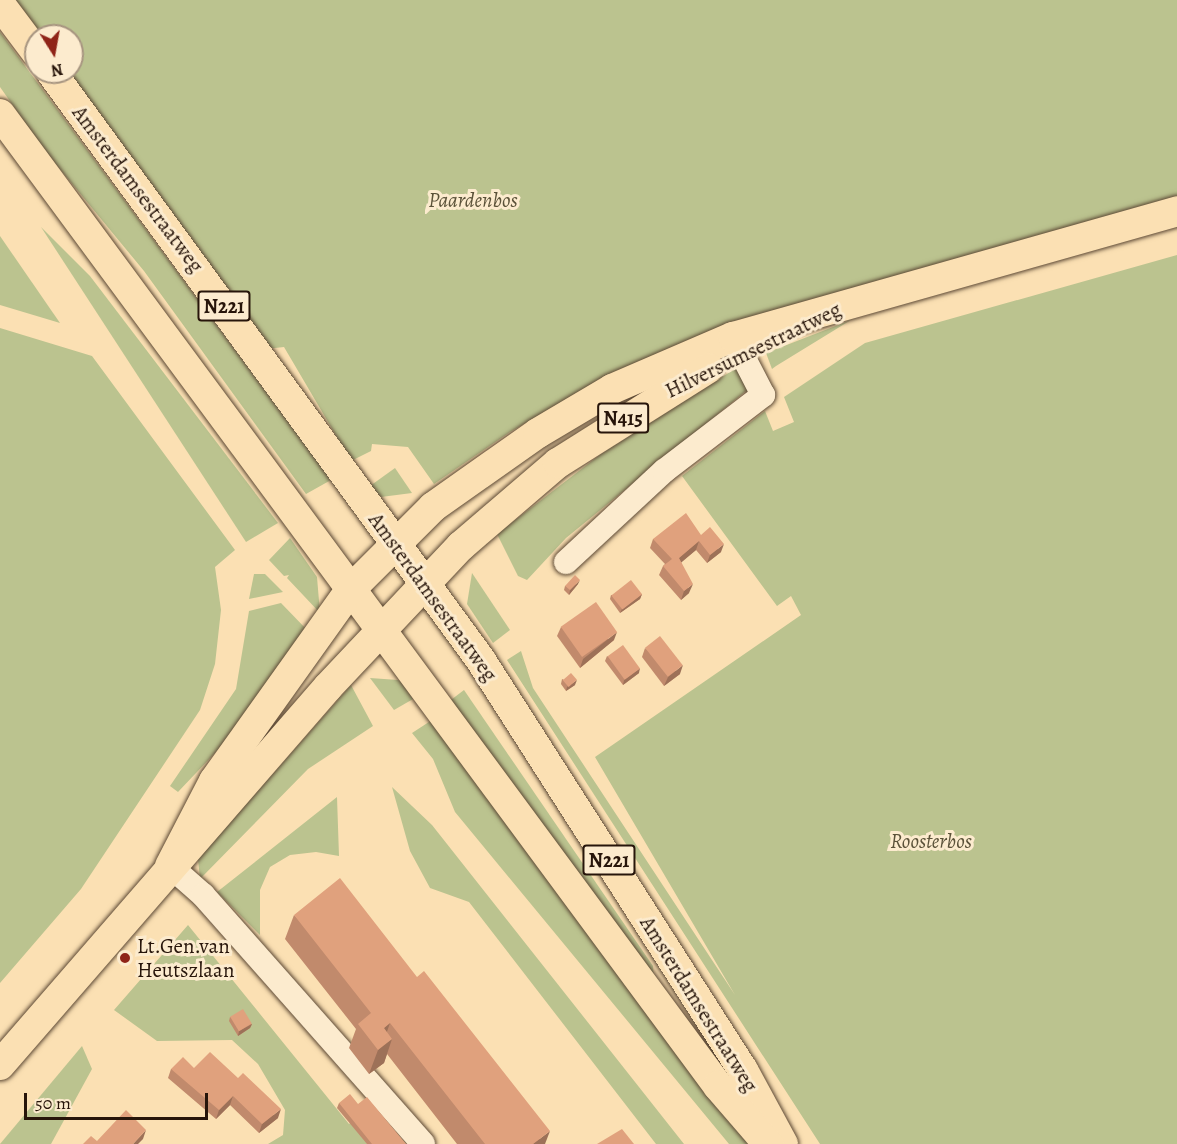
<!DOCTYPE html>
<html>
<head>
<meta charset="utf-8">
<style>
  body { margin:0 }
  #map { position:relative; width:1177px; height:1144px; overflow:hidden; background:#fbe0b3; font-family:Alegreya,serif }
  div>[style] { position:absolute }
  .green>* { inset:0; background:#bbc38f }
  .roads { filter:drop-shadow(0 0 2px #5c4834) drop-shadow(0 0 2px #5c4834) }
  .minor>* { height:24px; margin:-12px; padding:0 12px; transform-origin:12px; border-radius:12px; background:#fcebce }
  .major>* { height:30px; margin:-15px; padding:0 15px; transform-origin:15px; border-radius:15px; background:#fbe0b3 }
  .wall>* { inset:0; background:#c18a6c }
  .shaded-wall>* { inset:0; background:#9d7158 }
  .building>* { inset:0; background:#e0a17d; transform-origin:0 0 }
  .dots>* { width:16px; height:16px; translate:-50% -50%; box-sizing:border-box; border:3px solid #fcebce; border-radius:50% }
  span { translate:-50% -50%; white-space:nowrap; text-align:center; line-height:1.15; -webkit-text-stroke:6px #fcebce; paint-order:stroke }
  .shield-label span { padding:2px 4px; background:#fcebce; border:2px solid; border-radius:4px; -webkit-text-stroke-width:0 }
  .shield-label { font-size:20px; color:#27150a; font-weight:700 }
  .street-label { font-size:21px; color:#27150a }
  .park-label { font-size:21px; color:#5b5239; font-style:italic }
  .poi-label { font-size:21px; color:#27150a }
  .left { translate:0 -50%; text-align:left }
  .north { position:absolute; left:24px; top:24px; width:60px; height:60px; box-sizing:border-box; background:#fcebce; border:2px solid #a79580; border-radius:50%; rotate:169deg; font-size:16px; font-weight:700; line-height:24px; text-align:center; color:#27150a }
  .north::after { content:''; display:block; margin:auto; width:21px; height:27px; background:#8f2418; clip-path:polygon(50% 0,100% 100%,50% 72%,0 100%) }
  .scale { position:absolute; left:24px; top:1093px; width:184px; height:27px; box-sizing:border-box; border:3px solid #27150a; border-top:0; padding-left:8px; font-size:18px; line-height:21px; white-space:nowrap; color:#27150a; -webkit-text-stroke:4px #fcebce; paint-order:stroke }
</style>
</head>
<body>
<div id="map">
  <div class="green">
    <i style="clip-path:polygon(6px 0,1177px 0,1177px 198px,612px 373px,510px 432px,434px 484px,408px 447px,372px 444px,371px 451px,351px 461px,284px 347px,266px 349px,59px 72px,72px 72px,72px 36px,36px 36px)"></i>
    <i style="clip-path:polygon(0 32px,331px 480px,306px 494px,144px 271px,45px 151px,0 87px)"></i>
    <i style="clip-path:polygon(41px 227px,90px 276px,278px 523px,246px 542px)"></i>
    <i style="clip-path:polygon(0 236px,60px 323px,0 305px)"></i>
    <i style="clip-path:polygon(1177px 255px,1177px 1144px,820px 1144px,507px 660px,521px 651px,533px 688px,735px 995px,595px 757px,801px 615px,791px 596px,777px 606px,682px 476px,765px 411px,773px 431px,794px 422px,784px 397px,865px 343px)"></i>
    <i style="clip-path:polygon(851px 320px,776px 366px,772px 369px,766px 353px)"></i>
    <i style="clip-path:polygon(0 328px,92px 356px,235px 550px,215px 567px,221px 610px,215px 664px,200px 710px,81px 889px,0 983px)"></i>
    <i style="clip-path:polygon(741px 365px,752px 386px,566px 538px,527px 580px,518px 576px,497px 534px,601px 454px)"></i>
    <i style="clip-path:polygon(395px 468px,412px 493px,381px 497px,370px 486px)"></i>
    <i style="clip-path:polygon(290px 538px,317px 577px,320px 613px,287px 578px,289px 575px,284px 576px,269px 560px)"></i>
    <i style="clip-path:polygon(472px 573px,510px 630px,493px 643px,467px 604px)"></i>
    <i style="clip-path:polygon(254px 574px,265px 574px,283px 592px,249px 599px)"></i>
    <i style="clip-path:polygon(281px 603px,310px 633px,251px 715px,178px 792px,170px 786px,236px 689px,249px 611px)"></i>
    <i style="clip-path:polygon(370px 678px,398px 680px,420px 695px,394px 710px)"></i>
    <i style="clip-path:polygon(351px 685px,373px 726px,308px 769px,200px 879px,198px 859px)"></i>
    <i style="clip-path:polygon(464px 690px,653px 966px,654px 982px,447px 703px)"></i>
    <i style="clip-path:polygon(432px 720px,749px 1144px,729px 1144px,455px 812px,433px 759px,412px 733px)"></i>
    <i style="clip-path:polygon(392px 787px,432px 825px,684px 1144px,656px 1144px,469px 902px,430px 888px,410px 851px)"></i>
    <i style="clip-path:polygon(337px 797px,339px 856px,316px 852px,290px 855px,270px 867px,260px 890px,260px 935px,217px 892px)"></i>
    <i style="clip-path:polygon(188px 925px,349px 1124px,373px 1104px,405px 1144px,268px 1144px,283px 1135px,285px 1110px,258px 1064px,232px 1040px,157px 1041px,114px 1010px)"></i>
    <i style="clip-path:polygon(82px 1046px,92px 1069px,51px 1144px,0 1144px)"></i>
  </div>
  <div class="roads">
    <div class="minor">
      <i style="left:566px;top:562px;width:134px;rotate:-42.9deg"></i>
      <i style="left:664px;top:471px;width:125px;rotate:-37.5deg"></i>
      <i style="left:763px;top:395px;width:65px;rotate:-117.3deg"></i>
      <i style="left:170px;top:866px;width:44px;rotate:41.3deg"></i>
      <i style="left:203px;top:895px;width:332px;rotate:48.5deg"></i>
    </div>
    <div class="major">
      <i style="left:0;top:4px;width:60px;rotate:53.1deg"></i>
      <i style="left:51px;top:72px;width:727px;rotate:53.84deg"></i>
      <i style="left:480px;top:659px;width:488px;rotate:57.4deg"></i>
      <i style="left:743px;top:1070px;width:84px;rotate:61.6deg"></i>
      <i style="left:0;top:114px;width:1208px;rotate:53.55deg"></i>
      <i style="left:718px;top:1086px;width:77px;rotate:49.2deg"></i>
      <i style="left:170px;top:866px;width:96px;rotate:-62.6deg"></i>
      <i style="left:214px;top:781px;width:234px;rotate:-54.5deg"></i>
      <i style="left:350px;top:590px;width:117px;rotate:-45deg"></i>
      <i style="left:433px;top:507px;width:128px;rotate:-35.2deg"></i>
      <i style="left:538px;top:433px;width:86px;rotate:-30.7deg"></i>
      <i style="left:612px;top:389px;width:132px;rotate:-23.3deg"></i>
      <i style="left:733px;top:337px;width:462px;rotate:-15.8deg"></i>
      <i style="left:0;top:1065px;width:500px;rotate:-49.05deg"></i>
      <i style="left:328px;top:687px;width:194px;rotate:-46.7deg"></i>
      <i style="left:461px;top:546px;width:128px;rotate:-40.6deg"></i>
      <i style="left:558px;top:463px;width:178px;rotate:-32.2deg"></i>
    </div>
  </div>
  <div class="wall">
    <i style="clip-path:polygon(701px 535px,721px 552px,707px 563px,696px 550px,681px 562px,689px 593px,681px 600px,659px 575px,663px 566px,665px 564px,650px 548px,653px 539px)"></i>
    <i style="clip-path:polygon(578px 584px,569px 595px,564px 590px,565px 586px)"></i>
    <i style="clip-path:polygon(642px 594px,640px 599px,620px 613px,610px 599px,611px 595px)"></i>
    <i style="clip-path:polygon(561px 627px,614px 640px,580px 668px,557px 636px)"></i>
    <i style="clip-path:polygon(645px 648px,680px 674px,664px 686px,642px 657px)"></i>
    <i style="clip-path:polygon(607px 656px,639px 673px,623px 685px,605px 661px)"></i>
    <i style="clip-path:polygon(562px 679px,575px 685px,566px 691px,561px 684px)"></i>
    <i style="clip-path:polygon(294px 915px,545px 1144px,457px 1144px,387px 1054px,384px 1063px,369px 1074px,349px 1048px,356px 1029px,285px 939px)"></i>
    <i style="clip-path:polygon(230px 1017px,252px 1024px,250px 1028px,238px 1036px,229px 1021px)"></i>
    <i style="clip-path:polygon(194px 1068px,278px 1118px,259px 1133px,230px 1105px,216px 1119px,168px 1078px,171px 1069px)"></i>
    <i style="clip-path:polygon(339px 1103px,358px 1104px,406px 1144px,367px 1144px,337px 1108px)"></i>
  </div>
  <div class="shaded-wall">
    <i style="clip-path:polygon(699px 541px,696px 550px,676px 567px,679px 558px)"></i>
    <i style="clip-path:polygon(724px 544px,721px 552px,707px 563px,710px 555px)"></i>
    <i style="clip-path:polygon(580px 580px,578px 584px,569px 595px,570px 590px)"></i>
    <i style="clip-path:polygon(693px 584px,689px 593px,681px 600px,684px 591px)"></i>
    <i style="clip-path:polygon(642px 594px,640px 599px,620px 613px,622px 609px)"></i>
    <i style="clip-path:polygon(617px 632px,614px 640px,580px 668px,583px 659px)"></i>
    <i style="clip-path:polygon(683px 665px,680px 674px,664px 686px,668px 677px)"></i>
    <i style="clip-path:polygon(640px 668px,639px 673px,623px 685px,624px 680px)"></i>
    <i style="clip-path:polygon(577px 680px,575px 685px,566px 691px,567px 687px)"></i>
    <i style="clip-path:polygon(390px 1023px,382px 1046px,392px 1039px,384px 1063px,369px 1074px,378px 1050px,384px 1028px)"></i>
    <i style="clip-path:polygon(252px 1024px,250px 1028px,238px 1036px,239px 1031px)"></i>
    <i style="clip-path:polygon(233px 1096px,230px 1105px,216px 1119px,219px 1110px)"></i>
    <i style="clip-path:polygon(281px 1109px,278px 1118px,259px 1133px,262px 1124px)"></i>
    <i style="clip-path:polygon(146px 1130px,143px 1139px,138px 1144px,133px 1144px)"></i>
    <i style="clip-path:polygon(550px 1131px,545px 1144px,533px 1144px)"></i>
  </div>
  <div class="building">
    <i style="clip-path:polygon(686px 513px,701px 535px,710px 527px,724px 544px,710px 555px,699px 541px,679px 558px,693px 584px,684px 591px,663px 566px,672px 559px,653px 539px)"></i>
    <i style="clip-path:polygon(575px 575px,580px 580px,570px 590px,565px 586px)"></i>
    <i style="left:631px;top:580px;width:18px;height:25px;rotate:52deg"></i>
    <i style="left:596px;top:602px;width:37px;height:43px;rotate:55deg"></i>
    <i style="left:660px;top:636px;width:37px;height:19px;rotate:52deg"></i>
    <i style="left:623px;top:645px;width:29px;height:19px;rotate:54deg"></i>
    <i style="left:571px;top:673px;width:9px;height:11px;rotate:49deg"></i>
    <i style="clip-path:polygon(340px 878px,417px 977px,424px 971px,550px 1131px,533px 1144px,485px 1144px,390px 1023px,384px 1028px,392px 1039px,378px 1050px,358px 1024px,371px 1013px,294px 915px)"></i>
    <i style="left:243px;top:1009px;width:17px;height:15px;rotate:59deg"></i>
    <i style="clip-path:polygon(210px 1052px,238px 1078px,243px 1073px,281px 1109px,262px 1124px,233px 1096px,219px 1110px,171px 1069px,183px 1057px,194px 1068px)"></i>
    <i style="clip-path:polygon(350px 1094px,358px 1104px,367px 1097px,406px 1144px,372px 1144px,339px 1103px)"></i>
    <i style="clip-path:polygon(126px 1110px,146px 1130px,133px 1144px,83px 1144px,91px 1136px,97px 1141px)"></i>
    <i style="clip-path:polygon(622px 1129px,634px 1144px,597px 1144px)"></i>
  </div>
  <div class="dots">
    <i style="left:125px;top:958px;background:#8f2418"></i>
  </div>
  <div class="shield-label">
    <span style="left:224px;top:306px">N221</span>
    <span style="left:623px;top:418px">N415</span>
    <span style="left:609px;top:860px">N221</span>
  </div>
  <div class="street-label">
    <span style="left:138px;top:189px;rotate:53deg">Amsterdamsestraatweg</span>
    <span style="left:753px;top:350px;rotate:-26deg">Hilversumsestraatweg</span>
    <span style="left:433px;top:597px;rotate:54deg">Amsterdamsestraatweg</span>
    <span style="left:699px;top:1004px;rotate:58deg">Amsterdamsestraatweg</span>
  </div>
  <div class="park-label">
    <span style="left:473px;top:200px">Paardenbos</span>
    <span style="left:931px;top:841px">Roosterbos</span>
  </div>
  <div class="poi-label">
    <span class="left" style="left:137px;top:958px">Lt.Gen.van<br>Heutszlaan</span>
  </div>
  <div class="north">N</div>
  <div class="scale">50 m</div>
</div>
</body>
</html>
